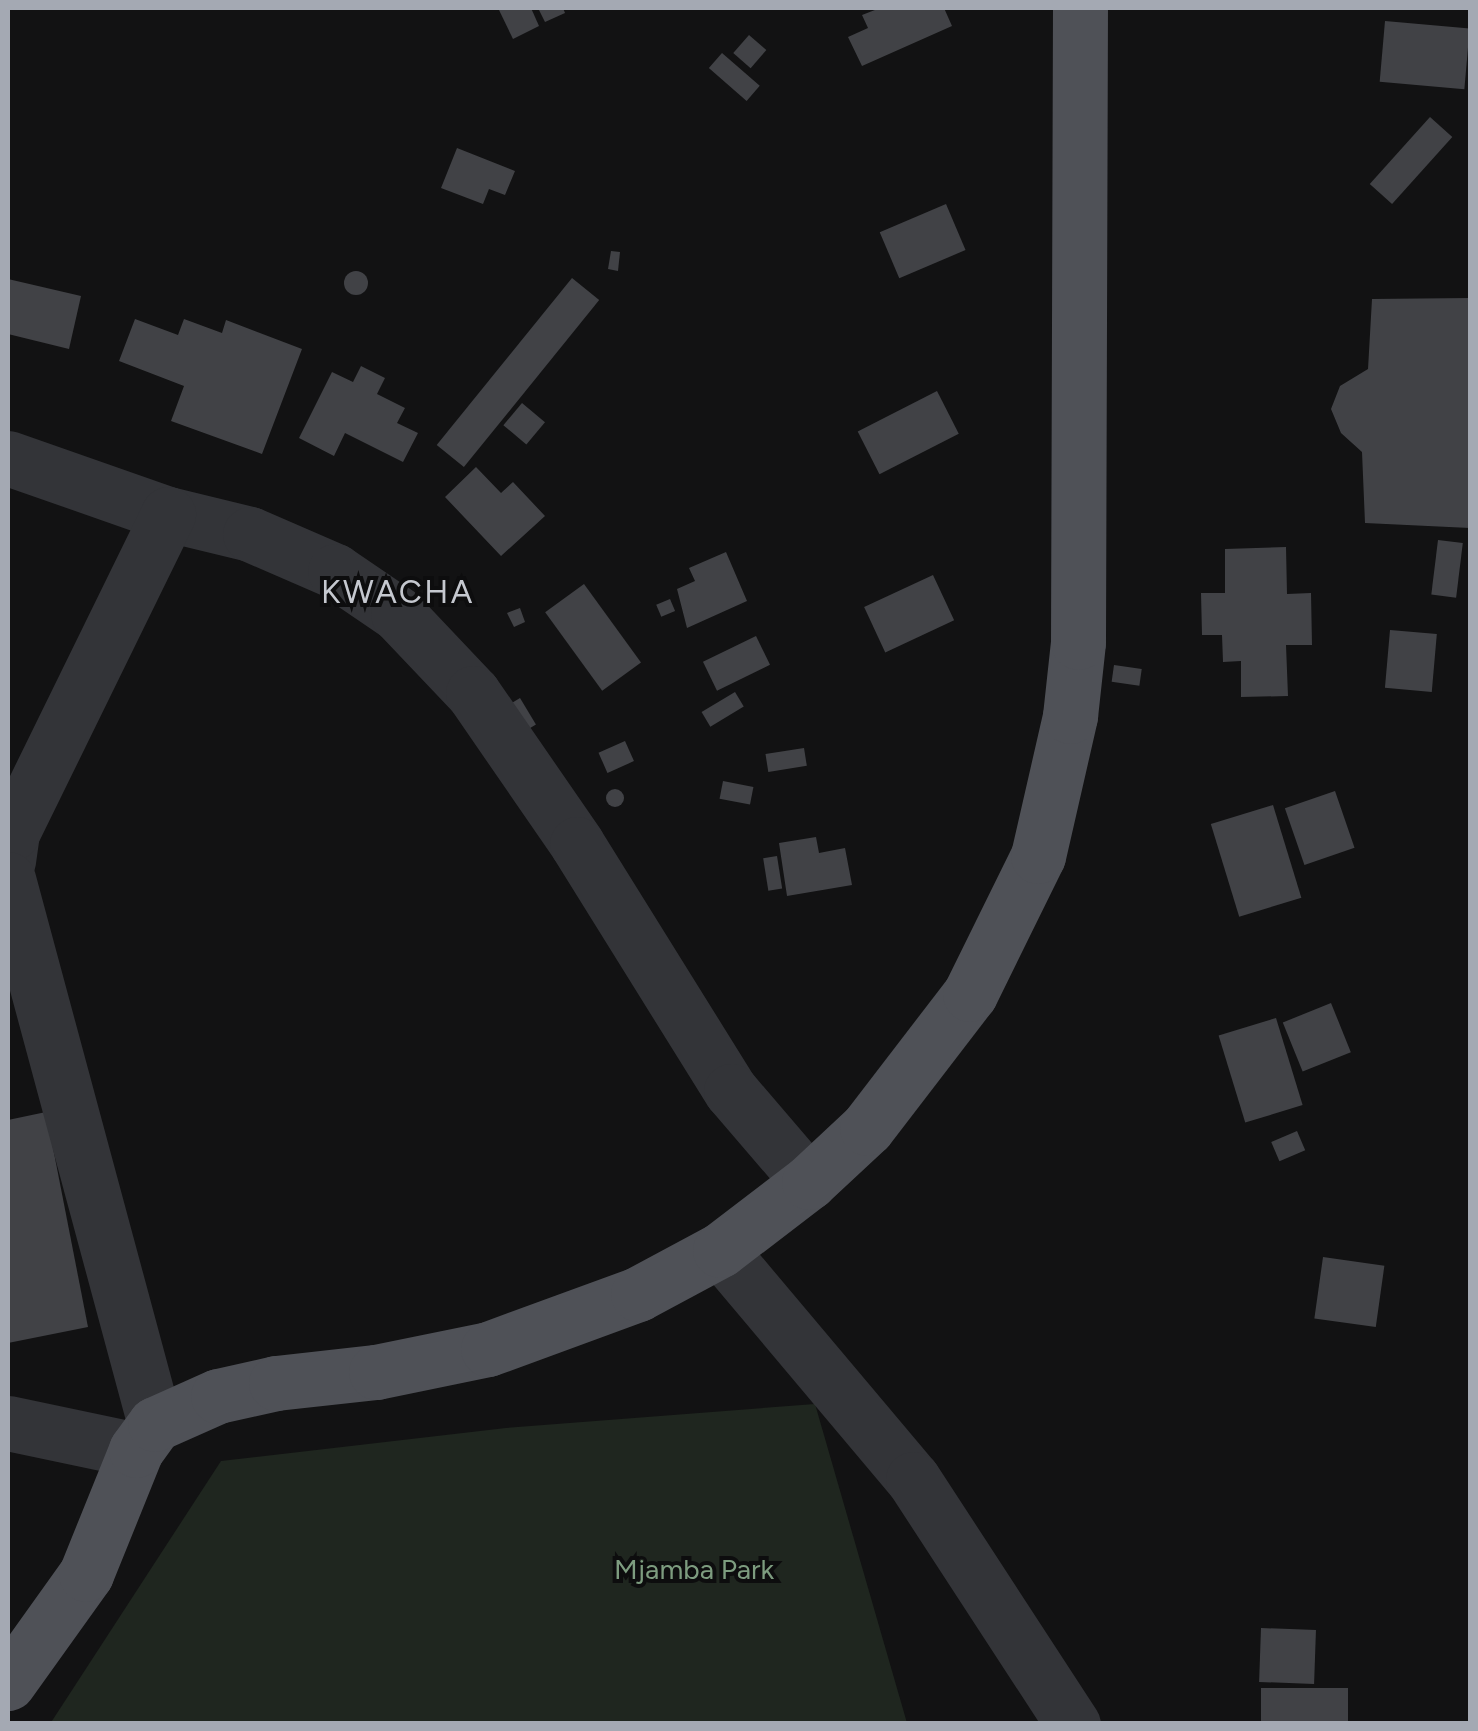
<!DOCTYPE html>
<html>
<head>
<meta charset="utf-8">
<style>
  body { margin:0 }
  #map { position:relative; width:1478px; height:1731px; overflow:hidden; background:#121213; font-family:Figtree,sans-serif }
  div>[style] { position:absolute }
  .green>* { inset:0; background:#1f261f }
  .building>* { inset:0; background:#414246; transform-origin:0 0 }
  .round { border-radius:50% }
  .minor>* { height:55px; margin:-27.5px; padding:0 27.5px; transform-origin:27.5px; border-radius:27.5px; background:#333438 }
  .major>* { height:55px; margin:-27.5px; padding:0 27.5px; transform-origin:27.5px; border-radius:27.5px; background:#4f5157 }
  span { translate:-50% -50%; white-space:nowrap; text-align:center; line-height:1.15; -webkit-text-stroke:8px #0d0d0e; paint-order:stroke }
  .park-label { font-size:28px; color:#7d9c7f }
  .quarter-label { font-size:32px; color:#c5c8cf; letter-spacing:2.5px }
  .frame { position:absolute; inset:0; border:10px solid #a4a9b3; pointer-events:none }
</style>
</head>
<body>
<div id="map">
  <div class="green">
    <i style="clip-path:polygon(815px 1404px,907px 1723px,50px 1724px,221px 1461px,506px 1428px)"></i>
  </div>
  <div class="building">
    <i style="clip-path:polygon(531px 8px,539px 26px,513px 39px,499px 10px)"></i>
    <i style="clip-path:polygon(538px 8px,563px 8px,565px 13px,545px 22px)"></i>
    <i style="clip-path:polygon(880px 8px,944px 8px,952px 26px,862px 66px,848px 37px,868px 28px,862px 15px)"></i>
    <i style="left:1385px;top:21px;width:85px;height:61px;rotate:5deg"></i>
    <i style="left:749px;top:35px;width:23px;height:24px;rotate:41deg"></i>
    <i style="left:722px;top:53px;width:50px;height:20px;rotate:41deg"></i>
    <i style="left:1430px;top:117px;width:30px;height:90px;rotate:42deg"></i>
    <i style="clip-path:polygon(457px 148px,515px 171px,505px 195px,489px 189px,483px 204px,441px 188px)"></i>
    <i style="left:946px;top:204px;width:50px;height:72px;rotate:67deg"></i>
    <i style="clip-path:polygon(611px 251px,620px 252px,618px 271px,608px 269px)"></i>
    <i class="round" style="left:344px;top:271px;width:24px;height:24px"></i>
    <i style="left:572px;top:278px;width:35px;height:215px;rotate:39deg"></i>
    <i style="clip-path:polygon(8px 279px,81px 296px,69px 349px,8px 334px)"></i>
    <i style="clip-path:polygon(1470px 298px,1470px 528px,1365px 523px,1362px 452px,1341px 433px,1331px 409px,1340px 386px,1368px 369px,1372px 299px)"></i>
    <i style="clip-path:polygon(135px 319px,178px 335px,184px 319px,222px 333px,226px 320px,302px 349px,262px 454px,171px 421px,184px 386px,119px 361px)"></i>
    <i style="clip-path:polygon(361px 366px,385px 378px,377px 394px,405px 408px,397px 423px,418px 433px,403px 462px,345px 433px,334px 456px,299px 438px,332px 372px,353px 382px)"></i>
    <i style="left:937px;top:391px;width:48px;height:89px;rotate:63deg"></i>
    <i style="left:522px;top:403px;width:30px;height:29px;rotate:40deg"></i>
    <i style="clip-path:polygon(476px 467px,501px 493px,513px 482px,545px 516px,501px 556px,445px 497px)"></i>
    <i style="left:1438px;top:540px;width:25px;height:55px;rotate:7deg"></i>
    <i style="clip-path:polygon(1286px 547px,1287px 594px,1311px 593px,1312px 645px,1286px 645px,1288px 696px,1241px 697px,1241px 661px,1223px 662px,1222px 635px,1202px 635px,1201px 593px,1225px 593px,1225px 549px)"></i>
    <i style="clip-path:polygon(726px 552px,747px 601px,687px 628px,677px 589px,695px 581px,689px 568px)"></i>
    <i style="left:933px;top:575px;width:50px;height:76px;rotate:65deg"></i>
    <i style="left:584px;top:584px;width:97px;height:48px;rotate:54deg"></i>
    <i style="left:670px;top:599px;width:13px;height:15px;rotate:67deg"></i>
    <i style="clip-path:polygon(520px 608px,525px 622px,514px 627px,507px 613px)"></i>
    <i style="left:1390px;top:630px;width:47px;height:58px;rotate:5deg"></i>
    <i style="left:756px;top:636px;width:32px;height:59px;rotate:64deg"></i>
    <i style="left:1114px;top:665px;width:28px;height:17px;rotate:8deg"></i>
    <i style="left:735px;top:692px;width:17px;height:39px;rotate:59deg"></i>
    <i style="left:520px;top:698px;width:31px;height:15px;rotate:59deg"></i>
    <i style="left:625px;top:741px;width:22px;height:29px;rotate:66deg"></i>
    <i style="left:804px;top:748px;width:18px;height:39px;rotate:81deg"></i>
    <i style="left:723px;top:781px;width:31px;height:18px;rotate:11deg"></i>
    <i class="round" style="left:606px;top:789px;width:18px;height:18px"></i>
    <i style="left:1335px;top:791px;width:60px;height:53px;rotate:71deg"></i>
    <i style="left:1273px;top:805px;width:97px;height:65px;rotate:73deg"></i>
    <i style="clip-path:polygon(816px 837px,819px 853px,845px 848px,852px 885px,787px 896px,779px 843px)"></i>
    <i style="left:777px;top:856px;width:33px;height:14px;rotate:81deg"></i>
    <i style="left:1331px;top:1003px;width:53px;height:52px;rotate:68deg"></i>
    <i style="left:1276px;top:1018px;width:91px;height:60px;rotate:73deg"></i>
    <i style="clip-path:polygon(46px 1112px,88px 1327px,8px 1343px,8px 1120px)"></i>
    <i style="left:1297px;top:1131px;width:21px;height:28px;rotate:67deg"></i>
    <i style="left:1323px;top:1257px;width:62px;height:62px;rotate:8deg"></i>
    <i style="left:1261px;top:1628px;width:55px;height:54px;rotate:2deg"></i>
    <i style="left:1261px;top:1688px;width:87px;height:36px"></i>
  </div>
  <div class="minor">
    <i style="left:8px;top:458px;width:170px;rotate:19.3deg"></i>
    <i style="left:168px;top:514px;width:84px;rotate:13.7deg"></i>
    <i style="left:250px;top:534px;width:93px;rotate:23.5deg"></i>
    <i style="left:335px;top:571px;width:76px;rotate:34.3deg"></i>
    <i style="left:398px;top:614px;width:109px;rotate:46.5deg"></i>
    <i style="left:473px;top:693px;width:183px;rotate:55.4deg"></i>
    <i style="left:577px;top:844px;width:291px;rotate:58.1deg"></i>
    <i style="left:731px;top:1091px;width:120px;rotate:49.4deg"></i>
    <i style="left:8px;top:861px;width:28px;rotate:-82deg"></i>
    <i style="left:12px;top:833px;width:355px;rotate:-63.9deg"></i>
    <i style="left:8px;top:879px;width:564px;rotate:74.91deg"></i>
    <i style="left:720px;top:1250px;width:299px;rotate:49.9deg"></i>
    <i style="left:913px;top:1479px;width:293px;rotate:56.9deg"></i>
    <i style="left:8px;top:1423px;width:131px;rotate:11.9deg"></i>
  </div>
  <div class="major">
    <i style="left:8px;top:1683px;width:134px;rotate:-54.4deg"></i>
    <i style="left:86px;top:1574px;width:134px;rotate:-68deg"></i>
    <i style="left:136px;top:1450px;width:32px;rotate:-54deg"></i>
    <i style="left:155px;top:1424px;width:69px;rotate:-24deg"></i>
    <i style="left:218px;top:1396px;width:59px;rotate:-12.6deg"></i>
    <i style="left:276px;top:1383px;width:101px;rotate:-6.3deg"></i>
    <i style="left:376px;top:1372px;width:114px;rotate:-11.6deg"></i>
    <i style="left:488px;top:1349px;width:160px;rotate:-20.1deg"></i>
    <i style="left:638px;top:1294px;width:93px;rotate:-28.2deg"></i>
    <i style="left:720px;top:1250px;width:112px;rotate:-37.4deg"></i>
    <i style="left:809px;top:1182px;width:79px;rotate:-43deg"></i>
    <i style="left:867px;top:1128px;width:169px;rotate:-52.5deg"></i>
    <i style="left:970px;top:994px;width:154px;rotate:-63.8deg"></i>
    <i style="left:1038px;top:856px;width:144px;rotate:-77.1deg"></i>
    <i style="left:1070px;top:716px;width:74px;rotate:-83.8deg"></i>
    <i style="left:1078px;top:642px;width:634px;rotate:-89.82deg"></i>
  </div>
  <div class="park-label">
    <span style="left:694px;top:1569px">Mjamba Park</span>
  </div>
  <div class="quarter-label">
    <span style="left:398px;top:592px">KWACHA</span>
  </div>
  <div class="frame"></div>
</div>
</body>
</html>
